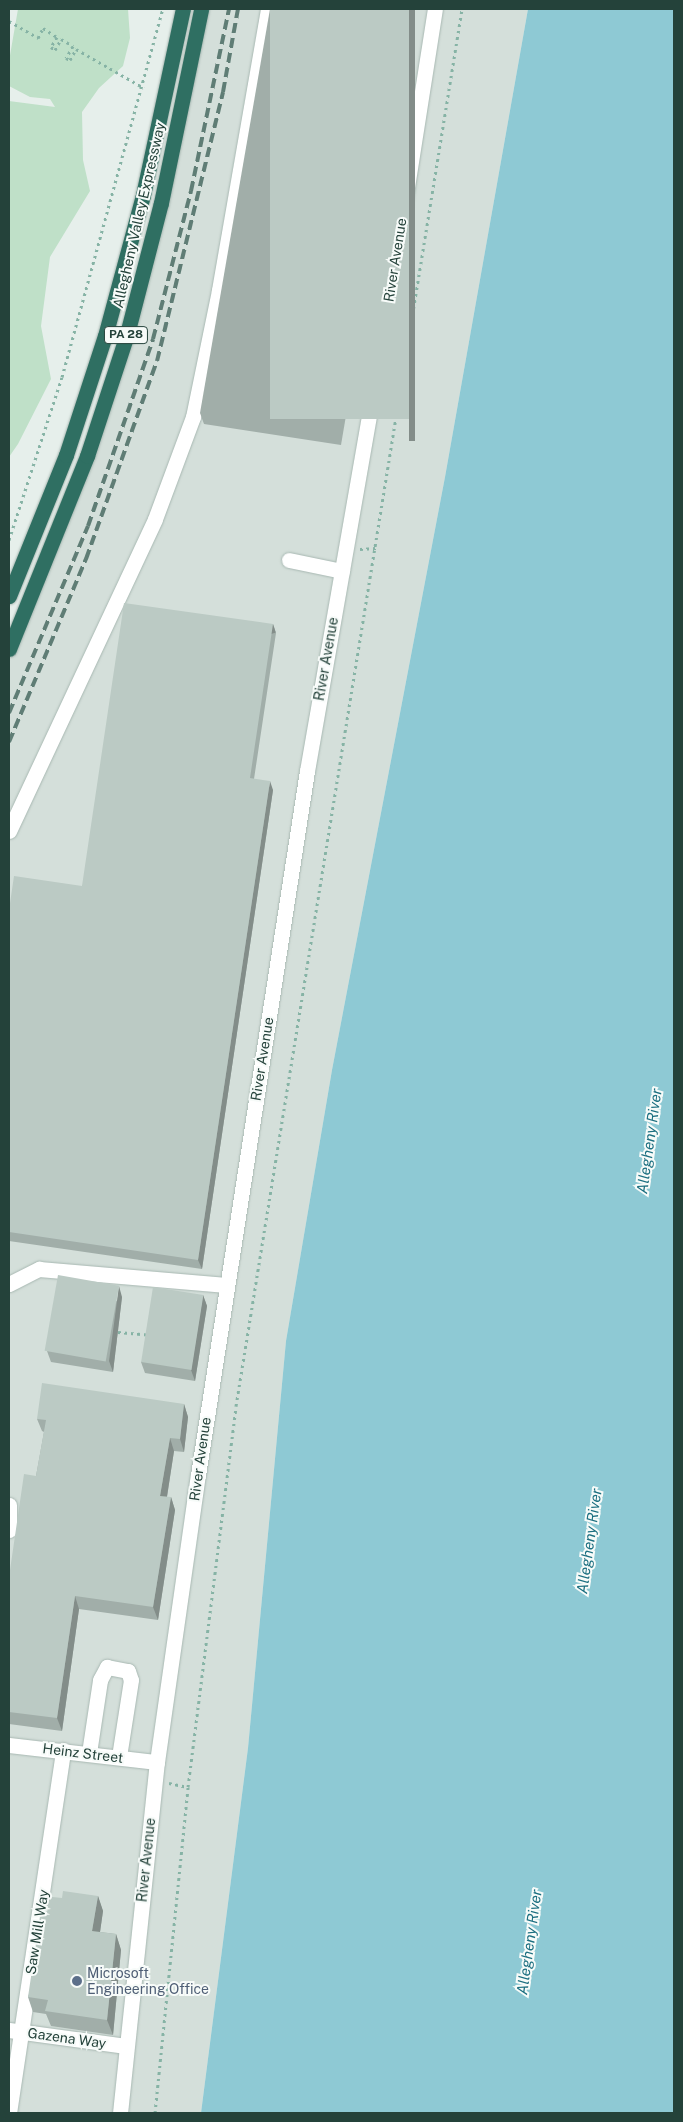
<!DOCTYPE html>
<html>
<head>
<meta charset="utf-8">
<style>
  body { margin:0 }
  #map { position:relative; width:683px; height:2122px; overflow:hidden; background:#e6efeb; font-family:"Public Sans",sans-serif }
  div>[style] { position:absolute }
  .built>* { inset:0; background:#d4dfda }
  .green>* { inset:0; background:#bfe0c8 }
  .water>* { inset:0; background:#8ec9d4 }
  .path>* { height:3px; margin-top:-1.5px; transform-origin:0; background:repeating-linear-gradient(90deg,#86b3a5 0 2.5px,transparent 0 6.5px) }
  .roads { filter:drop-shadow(0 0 1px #a8b8b2) drop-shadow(0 0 1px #a8b8b2) }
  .minor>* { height:15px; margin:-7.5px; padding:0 7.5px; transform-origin:7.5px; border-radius:7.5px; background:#fff }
  .highway>* { height:15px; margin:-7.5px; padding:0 7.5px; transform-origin:7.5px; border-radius:7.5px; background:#2f6f62 }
  .rail>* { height:4px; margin-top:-2px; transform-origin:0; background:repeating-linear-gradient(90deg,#5f7d75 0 10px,transparent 0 15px) }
  .wall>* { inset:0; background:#a1aea9 }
  .shaded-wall>* { inset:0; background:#838d89; transform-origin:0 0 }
  .building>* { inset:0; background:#bbcac4; transform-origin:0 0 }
  .dots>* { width:14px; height:14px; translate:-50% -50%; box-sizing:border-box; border:2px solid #f7fbf9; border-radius:50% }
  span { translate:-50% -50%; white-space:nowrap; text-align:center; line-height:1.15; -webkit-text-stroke:4px #f7fbf9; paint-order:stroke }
  .shield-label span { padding:1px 4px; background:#f7fbf9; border:1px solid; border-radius:4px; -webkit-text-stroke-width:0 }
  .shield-label { font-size:12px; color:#24423a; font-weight:700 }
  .street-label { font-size:14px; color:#24423a }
  .service-label { font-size:14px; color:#4e5e75 }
  .left { translate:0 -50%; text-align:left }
  .water-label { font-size:15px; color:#1c6f80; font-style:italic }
  .frame { position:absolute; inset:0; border:10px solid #24423a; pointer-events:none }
</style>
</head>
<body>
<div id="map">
  <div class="built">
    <i style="clip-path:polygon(201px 9px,528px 9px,445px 477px,332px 1070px,286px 1341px,248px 1748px,201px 2113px,9px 2113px,9px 649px,127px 334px)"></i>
  </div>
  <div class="green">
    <i style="clip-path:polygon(18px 9px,128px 9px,130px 38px,123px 66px,99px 88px,82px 112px,83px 160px,90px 191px,50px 257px,41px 326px,51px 379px,18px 444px,9px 457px,9px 101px,55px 107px,50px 99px,30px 97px,9px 86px,9px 61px)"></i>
  </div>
  <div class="water">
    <i style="clip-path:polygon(528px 9px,674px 9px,674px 2113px,201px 2113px,248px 1748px,286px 1341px,332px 1070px,445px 477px)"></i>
  </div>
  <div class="path">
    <i style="left:9px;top:21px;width:34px;rotate:30deg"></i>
    <i style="left:38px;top:38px;width:11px;rotate:-63deg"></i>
    <i style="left:43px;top:28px;width:17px;rotate:33deg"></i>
    <i style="left:57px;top:37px;width:12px;rotate:121deg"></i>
    <i style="left:51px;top:47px;width:5px;rotate:37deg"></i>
    <i style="left:55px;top:50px;width:13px;rotate:-61deg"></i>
    <i style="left:61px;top:39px;width:14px;rotate:30deg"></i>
    <i style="left:73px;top:46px;width:14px;rotate:120deg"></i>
    <i style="left:66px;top:58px;width:4px;rotate:27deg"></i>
    <i style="left:70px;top:60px;width:13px;rotate:-61deg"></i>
    <i style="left:76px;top:49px;width:78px;rotate:29.8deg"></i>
    <i style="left:9px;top:540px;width:171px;rotate:-72deg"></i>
    <i style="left:62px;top:377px;width:382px;rotate:-74.7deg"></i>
    <i style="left:360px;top:549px;width:16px;rotate:-4deg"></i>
    <i style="left:118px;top:1332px;width:32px;rotate:5deg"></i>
    <i style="left:169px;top:1783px;width:19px;rotate:12deg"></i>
    <i style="left:155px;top:2113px;width:328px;rotate:-84.2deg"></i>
    <i style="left:188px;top:1787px;width:384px;rotate:-82.8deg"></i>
    <i style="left:236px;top:1406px;width:1415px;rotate:-80.81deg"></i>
  </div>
  <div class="roads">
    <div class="minor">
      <i style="left:289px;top:560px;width:54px;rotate:11.7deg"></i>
      <i style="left:9px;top:831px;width:344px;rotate:-64.9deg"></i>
      <i style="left:155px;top:519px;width:109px;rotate:-69.6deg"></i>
      <i style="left:193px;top:417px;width:130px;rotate:-78.4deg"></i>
      <i style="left:219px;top:290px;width:285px;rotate:-80.1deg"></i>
      <i style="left:9px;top:1284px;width:34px;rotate:-27deg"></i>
      <i style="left:39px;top:1269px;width:188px;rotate:4.9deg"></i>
      <i style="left:9px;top:1505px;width:25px;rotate:90deg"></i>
      <i style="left:9px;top:1745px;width:149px;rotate:6.6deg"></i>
      <i style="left:89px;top:1753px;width:74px;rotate:-81.4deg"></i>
      <i style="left:100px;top:1680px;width:15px;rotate:-62deg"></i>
      <i style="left:107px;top:1667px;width:21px;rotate:11deg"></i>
      <i style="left:128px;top:1671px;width:9px;rotate:72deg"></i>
      <i style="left:131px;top:1680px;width:78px;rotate:98.9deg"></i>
      <i style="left:9px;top:2030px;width:118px;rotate:7.8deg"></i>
      <i style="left:9px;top:2113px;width:367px;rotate:-81.5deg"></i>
      <i style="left:120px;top:2113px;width:353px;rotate:-84deg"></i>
      <i style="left:157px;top:1762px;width:290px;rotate:-81.9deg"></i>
      <i style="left:198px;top:1475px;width:712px;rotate:-81.2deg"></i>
      <i style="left:307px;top:771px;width:495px;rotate:-80.1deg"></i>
      <i style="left:392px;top:283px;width:277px;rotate:-81.1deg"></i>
    </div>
    <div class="highway">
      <i style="left:9px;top:596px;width:152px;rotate:-68deg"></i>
      <i style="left:66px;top:455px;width:125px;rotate:-71.9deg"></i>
      <i style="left:105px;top:336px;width:146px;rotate:-74.9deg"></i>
      <i style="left:143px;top:195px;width:190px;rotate:-77.9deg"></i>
      <i style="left:9px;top:649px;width:208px;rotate:-68deg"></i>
      <i style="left:87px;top:456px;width:128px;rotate:-71.8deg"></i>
      <i style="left:127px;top:334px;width:135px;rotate:-75.5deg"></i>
      <i style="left:161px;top:203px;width:198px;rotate:-78.3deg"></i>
    </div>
  </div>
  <div class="rail">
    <i style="left:9px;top:713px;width:203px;rotate:-67.1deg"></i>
    <i style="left:88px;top:526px;width:198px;rotate:-70.8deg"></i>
    <i style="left:153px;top:339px;width:153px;rotate:-75.6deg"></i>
    <i style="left:191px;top:191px;width:186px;rotate:-78.2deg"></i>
    <i style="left:9px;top:742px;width:199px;rotate:-67.2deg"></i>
    <i style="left:86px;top:559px;width:210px;rotate:-70.3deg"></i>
    <i style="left:157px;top:361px;width:277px;rotate:-76.2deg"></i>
    <i style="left:223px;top:92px;width:84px;rotate:-79.8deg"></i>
  </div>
  <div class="wall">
    <i style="clip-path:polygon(270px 9px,415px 9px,341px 445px,204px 424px,200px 413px)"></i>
    <i style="clip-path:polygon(273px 624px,276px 633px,254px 779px,273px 790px,202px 1269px,9px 1241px,9px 910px,82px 886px)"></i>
    <i style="clip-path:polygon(203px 1295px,207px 1306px,195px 1381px,145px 1373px,141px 1362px)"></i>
    <i style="clip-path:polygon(122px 1297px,113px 1372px,51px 1362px,47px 1351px)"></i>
    <i style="clip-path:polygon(184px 1404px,188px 1417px,184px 1452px,174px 1451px,167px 1497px,171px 1497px,175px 1510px,158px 1620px,79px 1609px,62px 1731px,9px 1724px,9px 1577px,36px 1476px,44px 1432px,42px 1431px,37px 1419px)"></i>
    <i style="clip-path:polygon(98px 1896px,103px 1911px,100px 1932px,116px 1934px,121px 1950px,113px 2035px,51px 2026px,46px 2014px,33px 2012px,28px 1997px,62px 1898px)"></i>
  </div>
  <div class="shaded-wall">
    <i style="left:409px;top:9px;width:6px;height:432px"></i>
    <i style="left:273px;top:624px;width:9px;height:156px;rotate:72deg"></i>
    <i style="clip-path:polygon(270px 781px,273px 790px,202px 1269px,198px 1260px)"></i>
    <i style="clip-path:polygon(119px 1286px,122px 1297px,113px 1372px,109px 1361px)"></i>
    <i style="clip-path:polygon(203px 1295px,207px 1306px,195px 1381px,191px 1370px)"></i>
    <i style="clip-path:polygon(184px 1404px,188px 1417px,184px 1452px,180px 1439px)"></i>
    <i style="clip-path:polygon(170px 1438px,174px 1451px,165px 1509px,160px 1496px)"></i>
    <i style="clip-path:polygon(171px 1497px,175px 1510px,158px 1620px,153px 1607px)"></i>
    <i style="clip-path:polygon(75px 1596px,79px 1609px,62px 1731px,57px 1718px)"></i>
    <i style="clip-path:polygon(98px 1896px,103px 1911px,98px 1946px,92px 1931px)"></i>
    <i style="clip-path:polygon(116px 1934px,121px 1950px,113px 2035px,107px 2020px)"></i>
  </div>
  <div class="building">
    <i style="left:270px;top:9px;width:139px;height:410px"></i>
    <i style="clip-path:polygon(124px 603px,273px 624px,250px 778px,270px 781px,198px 1260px,9px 1232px,9px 910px,14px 876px,82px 886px)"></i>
    <i style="left:58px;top:1275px;width:62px;height:77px;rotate:10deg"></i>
    <i style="left:153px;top:1287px;width:51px;height:76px;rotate:9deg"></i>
    <i style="clip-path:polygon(42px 1383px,184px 1404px,180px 1439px,170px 1438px,160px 1496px,171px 1497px,153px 1607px,75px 1596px,57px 1718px,9px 1712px,9px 1577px,24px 1474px,36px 1476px,46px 1420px,37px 1419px)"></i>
    <i style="clip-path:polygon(63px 1891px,98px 1896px,92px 1931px,116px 1934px,107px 2020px,45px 2011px,48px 2000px,28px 1997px,43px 1896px,62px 1898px)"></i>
  </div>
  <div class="dots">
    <i style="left:77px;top:1981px;background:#5c6f8a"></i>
  </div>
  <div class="shield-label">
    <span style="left:126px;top:335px">PA 28</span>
  </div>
  <div class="street-label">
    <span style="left:139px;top:215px;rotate:-77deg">Allegheny Valley Expressway</span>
    <span style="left:395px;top:260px;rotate:-81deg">River Avenue</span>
    <span style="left:326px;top:659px;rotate:-80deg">River Avenue</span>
    <span style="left:262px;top:1059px;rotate:-81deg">River Avenue</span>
    <span style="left:200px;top:1459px;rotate:-82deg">River Avenue</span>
    <span style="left:83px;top:1753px;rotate:7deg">Heinz Street</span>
    <span style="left:146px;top:1860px;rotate:-84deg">River Avenue</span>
    <span style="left:37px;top:1932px;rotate:-81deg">Saw Mill Way</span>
    <span style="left:67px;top:2038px;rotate:8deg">Gazena Way</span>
  </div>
  <div class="service-label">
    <span class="left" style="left:87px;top:1981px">Microsoft<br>Engineering Office</span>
  </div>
  <div class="water-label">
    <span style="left:649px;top:1141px;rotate:-82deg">Allegheny River</span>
    <span style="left:589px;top:1541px;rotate:-82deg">Allegheny River</span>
    <span style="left:529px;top:1942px;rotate:-82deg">Allegheny River</span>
  </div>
  <div class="frame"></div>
</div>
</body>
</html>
